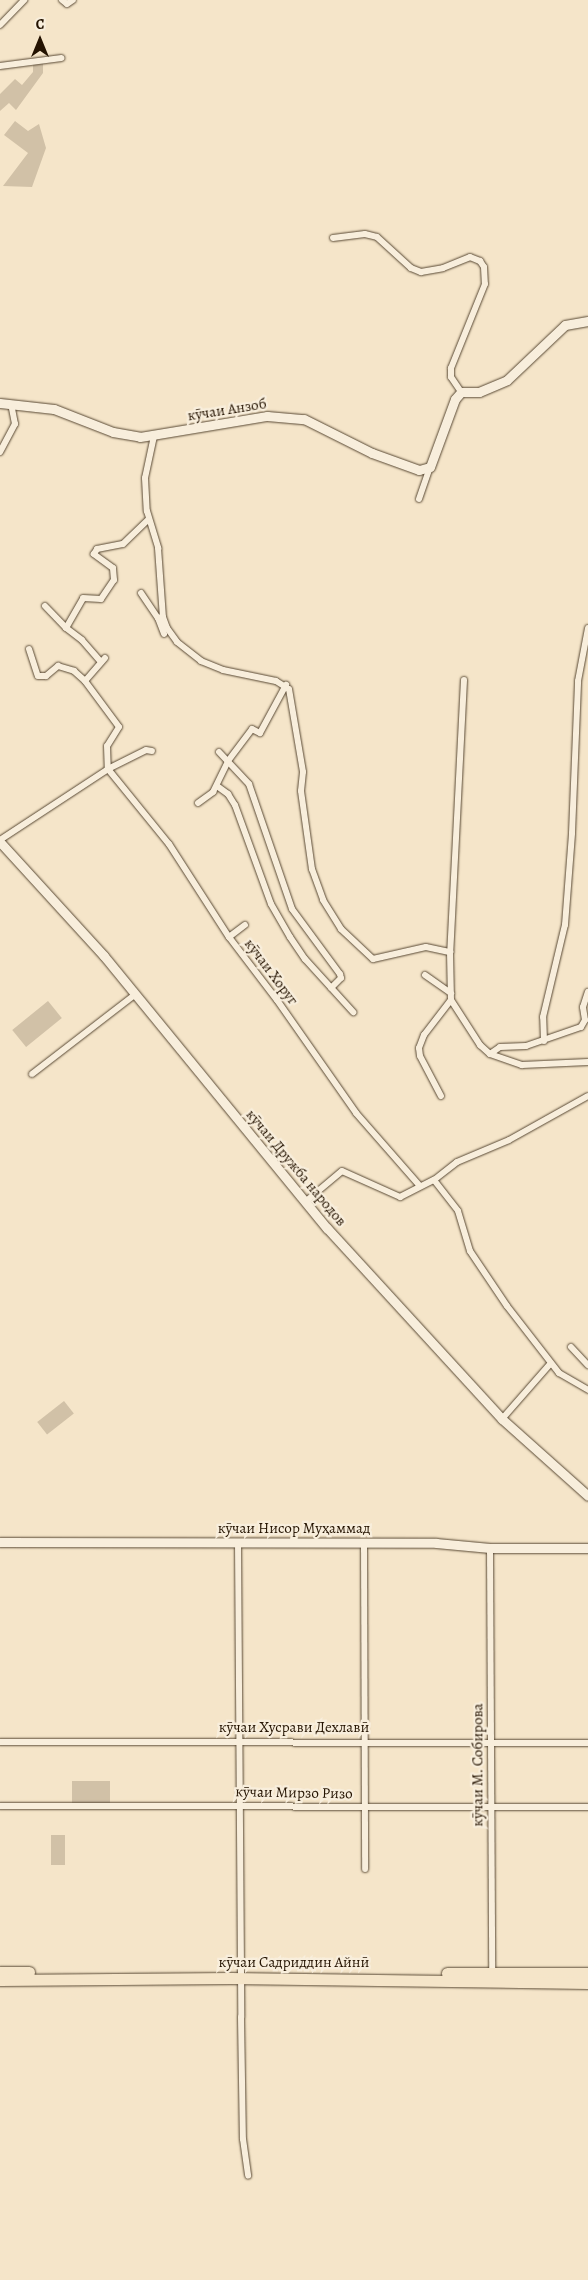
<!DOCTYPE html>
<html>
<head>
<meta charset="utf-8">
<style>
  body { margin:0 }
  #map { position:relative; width:588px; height:2280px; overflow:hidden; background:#f5e5c9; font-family:Alegreya,serif }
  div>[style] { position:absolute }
  .green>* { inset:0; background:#d1c1a7; transform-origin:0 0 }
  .roads { filter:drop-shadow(0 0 1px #584833) drop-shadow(0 0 1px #584833) }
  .street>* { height:6px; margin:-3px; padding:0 3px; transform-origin:3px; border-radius:3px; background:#f8eedc }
  .secondary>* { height:9px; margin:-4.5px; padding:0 4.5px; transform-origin:4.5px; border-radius:4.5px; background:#f8eedc }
  .highway>* { height:11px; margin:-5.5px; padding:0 5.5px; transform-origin:5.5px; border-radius:5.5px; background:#f5e5c9 }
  span { translate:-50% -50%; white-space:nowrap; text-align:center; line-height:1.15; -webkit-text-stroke:4.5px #f8eedc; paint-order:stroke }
  .street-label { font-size:15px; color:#241301 }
  .north { position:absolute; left:15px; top:15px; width:50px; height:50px; -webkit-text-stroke:4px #f8eedc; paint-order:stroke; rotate:0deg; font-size:14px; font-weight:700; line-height:20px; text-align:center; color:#241301 }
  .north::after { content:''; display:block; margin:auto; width:18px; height:22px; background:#241301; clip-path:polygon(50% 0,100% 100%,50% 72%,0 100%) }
</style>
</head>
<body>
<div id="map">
  <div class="green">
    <i style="clip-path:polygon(33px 64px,43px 64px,43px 73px,16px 110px,9px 103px,0 111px,0 94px,15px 79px,22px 85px,33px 72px)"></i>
    <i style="clip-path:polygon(15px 121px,28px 131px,39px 124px,46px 148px,32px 187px,3px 186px,28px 153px,4px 135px)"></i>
    <i style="left:48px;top:1001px;width:22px;height:46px;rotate:51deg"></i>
    <i style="left:64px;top:1401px;width:16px;height:34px;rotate:52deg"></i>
    <i style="left:72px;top:1781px;width:38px;height:23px"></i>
    <i style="left:51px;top:1835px;width:14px;height:30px"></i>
  </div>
  <div class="roads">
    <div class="street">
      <i style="left:62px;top:0;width:6px;rotate:39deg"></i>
      <i style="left:67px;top:4px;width:7px;rotate:-34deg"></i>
      <i style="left:0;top:25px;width:35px;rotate:-46deg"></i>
      <i style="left:0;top:66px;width:62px;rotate:-7.5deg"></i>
      <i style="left:333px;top:238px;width:32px;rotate:-7deg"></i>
      <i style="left:365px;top:234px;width:12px;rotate:14deg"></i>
      <i style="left:377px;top:237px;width:46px;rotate:42.4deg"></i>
      <i style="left:411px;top:268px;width:11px;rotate:22deg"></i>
      <i style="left:421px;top:272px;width:22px;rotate:-10deg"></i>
      <i style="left:443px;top:268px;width:29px;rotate:-22deg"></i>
      <i style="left:470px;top:257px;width:11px;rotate:22deg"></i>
      <i style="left:480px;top:261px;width:7px;rotate:56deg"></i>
      <i style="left:484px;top:267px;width:17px;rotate:87deg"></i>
      <i style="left:485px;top:284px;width:91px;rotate:112deg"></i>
      <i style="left:451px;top:368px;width:9px;rotate:90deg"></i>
      <i style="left:451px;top:377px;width:18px;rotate:56deg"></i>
      <i style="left:154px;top:436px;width:43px;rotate:102.1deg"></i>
      <i style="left:145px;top:478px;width:33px;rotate:87deg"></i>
      <i style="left:147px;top:511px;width:39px;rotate:73deg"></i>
      <i style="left:158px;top:548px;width:69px;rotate:85.9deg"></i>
      <i style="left:163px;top:617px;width:12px;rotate:70deg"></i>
      <i style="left:167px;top:628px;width:17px;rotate:54deg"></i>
      <i style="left:177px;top:642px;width:31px;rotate:38deg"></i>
      <i style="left:201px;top:661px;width:24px;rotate:22deg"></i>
      <i style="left:223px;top:670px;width:54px;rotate:11.7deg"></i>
      <i style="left:276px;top:681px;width:15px;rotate:32deg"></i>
      <i style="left:289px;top:689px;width:84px;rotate:80.4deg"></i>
      <i style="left:303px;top:772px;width:19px;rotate:96deg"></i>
      <i style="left:301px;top:791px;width:79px;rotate:82deg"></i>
      <i style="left:312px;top:869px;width:33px;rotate:70deg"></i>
      <i style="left:323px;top:900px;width:34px;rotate:58deg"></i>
      <i style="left:341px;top:929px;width:44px;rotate:43.2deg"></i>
      <i style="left:373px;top:959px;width:54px;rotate:-12.8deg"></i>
      <i style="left:426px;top:947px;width:25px;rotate:12deg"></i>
      <i style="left:0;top:452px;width:32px;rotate:-62deg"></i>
      <i style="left:15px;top:424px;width:20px;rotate:-101deg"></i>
      <i style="left:419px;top:499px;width:34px;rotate:-71deg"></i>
      <i style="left:141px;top:593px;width:30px;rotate:56deg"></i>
      <i style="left:158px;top:618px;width:5px;rotate:-11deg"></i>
      <i style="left:45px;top:606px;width:30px;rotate:46deg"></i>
      <i style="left:158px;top:618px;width:17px;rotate:69deg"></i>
      <i style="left:29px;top:649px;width:28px;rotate:72deg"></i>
      <i style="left:38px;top:676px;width:8px"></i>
      <i style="left:46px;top:676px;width:16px;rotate:-40deg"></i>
      <i style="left:58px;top:666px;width:17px;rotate:17deg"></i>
      <i style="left:74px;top:671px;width:15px;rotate:42deg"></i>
      <i style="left:105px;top:658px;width:30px;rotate:131deg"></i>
      <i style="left:85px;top:681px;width:57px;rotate:53.5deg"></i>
      <i style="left:119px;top:727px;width:22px;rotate:122deg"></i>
      <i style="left:107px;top:746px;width:23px;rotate:88deg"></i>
      <i style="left:108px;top:769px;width:97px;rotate:50.9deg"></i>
      <i style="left:169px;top:844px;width:111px;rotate:57.2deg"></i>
      <i style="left:229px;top:937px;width:79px;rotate:52.7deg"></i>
      <i style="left:277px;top:1000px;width:138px;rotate:55deg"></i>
      <i style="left:356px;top:1113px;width:97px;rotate:48.8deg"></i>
      <i style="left:101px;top:662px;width:29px;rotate:-131deg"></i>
      <i style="left:82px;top:640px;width:20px;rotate:-143deg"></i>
      <i style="left:66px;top:628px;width:34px;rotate:-60deg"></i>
      <i style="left:83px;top:598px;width:18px;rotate:3deg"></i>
      <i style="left:101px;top:599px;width:23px;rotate:-56deg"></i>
      <i style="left:114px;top:580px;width:12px;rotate:-95deg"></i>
      <i style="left:113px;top:568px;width:24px;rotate:-144deg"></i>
      <i style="left:94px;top:554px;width:6px;rotate:-59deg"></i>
      <i style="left:97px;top:549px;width:26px;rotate:-11deg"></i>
      <i style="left:123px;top:544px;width:35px;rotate:-44deg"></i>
      <i style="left:464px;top:680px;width:272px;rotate:92.9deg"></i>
      <i style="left:450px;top:952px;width:48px;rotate:88.8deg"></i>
      <i style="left:451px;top:1000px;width:54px;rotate:57.2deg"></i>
      <i style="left:480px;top:1045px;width:13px;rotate:42deg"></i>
      <i style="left:490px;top:1054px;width:12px;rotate:-35deg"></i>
      <i style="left:500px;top:1047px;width:26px;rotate:-2deg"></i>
      <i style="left:526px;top:1046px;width:58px;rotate:-19.1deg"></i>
      <i style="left:581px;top:1027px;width:8px;rotate:-60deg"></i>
      <i style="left:585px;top:1020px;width:13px;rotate:-99deg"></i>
      <i style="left:583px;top:1007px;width:16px;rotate:-72deg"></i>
      <i style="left:219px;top:752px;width:44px;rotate:46.8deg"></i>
      <i style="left:249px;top:784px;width:132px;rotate:71deg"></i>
      <i style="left:292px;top:909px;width:81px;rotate:53.6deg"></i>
      <i style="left:340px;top:974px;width:4px;rotate:76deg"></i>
      <i style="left:341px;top:978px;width:14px;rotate:135deg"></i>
      <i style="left:217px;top:786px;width:14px;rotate:36deg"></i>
      <i style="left:228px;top:794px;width:13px;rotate:58deg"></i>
      <i style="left:235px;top:805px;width:105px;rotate:70deg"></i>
      <i style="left:271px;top:904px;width:38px;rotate:60deg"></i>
      <i style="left:290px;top:937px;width:27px;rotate:56deg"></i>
      <i style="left:305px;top:959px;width:72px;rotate:47.8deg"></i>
      <i style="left:198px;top:803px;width:19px;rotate:-36deg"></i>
      <i style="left:213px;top:792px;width:34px;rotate:-64deg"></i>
      <i style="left:228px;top:761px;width:40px;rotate:-53deg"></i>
      <i style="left:252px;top:729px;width:9px;rotate:27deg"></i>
      <i style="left:260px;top:733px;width:55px;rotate:-61.6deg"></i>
      <i style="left:0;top:840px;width:129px;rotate:-33.3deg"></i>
      <i style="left:108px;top:769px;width:42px;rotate:-26.6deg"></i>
      <i style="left:146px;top:750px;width:6px;rotate:9deg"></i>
      <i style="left:229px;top:937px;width:20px;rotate:-37deg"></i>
      <i style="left:425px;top:975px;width:32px;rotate:35deg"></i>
      <i style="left:544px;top:1041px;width:24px;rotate:-92deg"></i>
      <i style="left:543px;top:1017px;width:95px;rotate:-76.6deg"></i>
      <i style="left:565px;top:925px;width:92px;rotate:-85.6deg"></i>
      <i style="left:572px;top:833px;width:152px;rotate:-87.7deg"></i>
      <i style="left:578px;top:681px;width:54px;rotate:-79.3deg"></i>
      <i style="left:490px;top:1054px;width:34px;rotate:19deg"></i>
      <i style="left:522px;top:1065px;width:66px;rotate:-2.6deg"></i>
      <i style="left:32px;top:1074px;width:131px;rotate:-37.6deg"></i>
      <i style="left:441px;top:1096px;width:45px;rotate:-117.7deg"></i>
      <i style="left:420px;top:1056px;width:8px;rotate:-97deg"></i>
      <i style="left:419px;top:1048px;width:14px;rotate:-69deg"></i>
      <i style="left:424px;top:1035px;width:44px;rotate:-52.4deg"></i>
      <i style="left:434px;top:1180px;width:39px;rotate:52deg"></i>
      <i style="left:458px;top:1211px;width:42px;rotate:73.3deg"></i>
      <i style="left:470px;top:1251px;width:66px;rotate:56.1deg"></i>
      <i style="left:507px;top:1306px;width:85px;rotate:52.2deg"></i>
      <i style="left:559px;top:1373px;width:34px;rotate:30deg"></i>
      <i style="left:305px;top:1202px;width:48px;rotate:-40deg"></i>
      <i style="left:342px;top:1171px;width:64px;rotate:24.1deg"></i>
      <i style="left:400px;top:1197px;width:38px;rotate:-27deg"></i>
      <i style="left:434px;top:1180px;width:29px;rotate:-38deg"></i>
      <i style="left:457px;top:1162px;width:56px;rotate:-22.9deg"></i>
      <i style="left:509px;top:1140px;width:90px;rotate:-29.1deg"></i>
      <i style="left:571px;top:1347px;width:25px;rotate:47deg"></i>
      <i style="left:502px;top:1419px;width:74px;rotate:-48.8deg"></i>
      <i style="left:238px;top:1542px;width:475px;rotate:89.6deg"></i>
      <i style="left:241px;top:2017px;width:122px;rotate:89.1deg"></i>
      <i style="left:243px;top:2139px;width:37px;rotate:82deg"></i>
      <i style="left:364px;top:1543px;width:326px;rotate:89.8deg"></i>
      <i style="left:490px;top:1548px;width:428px;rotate:89.7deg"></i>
      <i style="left:0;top:1742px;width:588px;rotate:0.1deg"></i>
      <i style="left:0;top:1806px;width:588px;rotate:0.1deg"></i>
    </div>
    <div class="secondary">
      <i style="left:0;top:403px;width:54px;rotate:6.3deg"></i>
      <i style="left:54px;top:409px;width:63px;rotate:21.3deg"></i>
      <i style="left:113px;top:432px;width:27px;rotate:10deg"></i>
      <i style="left:140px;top:437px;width:129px;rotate:-9.4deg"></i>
      <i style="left:267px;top:416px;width:37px;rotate:5deg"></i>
      <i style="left:304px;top:419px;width:76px;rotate:26.6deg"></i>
      <i style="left:372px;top:453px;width:50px;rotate:19.9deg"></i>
      <i style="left:419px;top:470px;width:11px;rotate:-15deg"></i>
      <i style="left:430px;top:467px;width:72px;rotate:-69.8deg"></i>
      <i style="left:455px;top:399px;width:9px;rotate:-49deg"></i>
      <i style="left:461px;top:392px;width:18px"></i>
      <i style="left:479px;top:392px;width:30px;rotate:-23deg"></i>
      <i style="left:507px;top:380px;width:80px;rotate:-43.5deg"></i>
      <i style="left:565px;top:325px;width:23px;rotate:-10deg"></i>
      <i style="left:0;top:842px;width:154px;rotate:47.6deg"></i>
      <i style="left:104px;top:956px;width:352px;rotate:50.7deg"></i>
      <i style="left:327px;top:1228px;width:259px;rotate:47.5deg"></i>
      <i style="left:502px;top:1419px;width:115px;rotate:41.8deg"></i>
      <i style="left:0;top:1542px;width:436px;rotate:0.1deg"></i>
      <i style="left:436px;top:1543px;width:54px;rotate:5.3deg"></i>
      <i style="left:490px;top:1548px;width:98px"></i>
    </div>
    <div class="highway">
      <i style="left:0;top:1972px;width:29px"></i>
      <i style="left:447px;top:1973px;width:141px"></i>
      <i style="left:0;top:1980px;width:231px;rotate:-0.5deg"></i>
      <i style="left:231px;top:1978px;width:357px;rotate:0.8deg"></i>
    </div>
  </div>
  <div class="street-label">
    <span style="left:227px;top:410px;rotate:-9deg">кӯчаи Анзоб</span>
    <span style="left:271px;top:972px;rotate:53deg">кӯчаи Хоруг</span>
    <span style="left:296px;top:1168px;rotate:50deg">кӯчаи Дружба народов</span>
    <span style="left:294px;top:1529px">кӯчаи Нисор Муҳаммад</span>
    <span style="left:294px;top:1728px">кӯчаи Хусрави Дехлавӣ</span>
    <span style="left:478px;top:1765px;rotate:-90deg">кӯчаи М. Собирова</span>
    <span style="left:294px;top:1793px;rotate:1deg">кӯчаи Мирзо Ризо</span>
    <span style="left:294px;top:1963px">кӯчаи Садриддин Айнӣ</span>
  </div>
  <div class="north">С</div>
</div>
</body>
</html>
